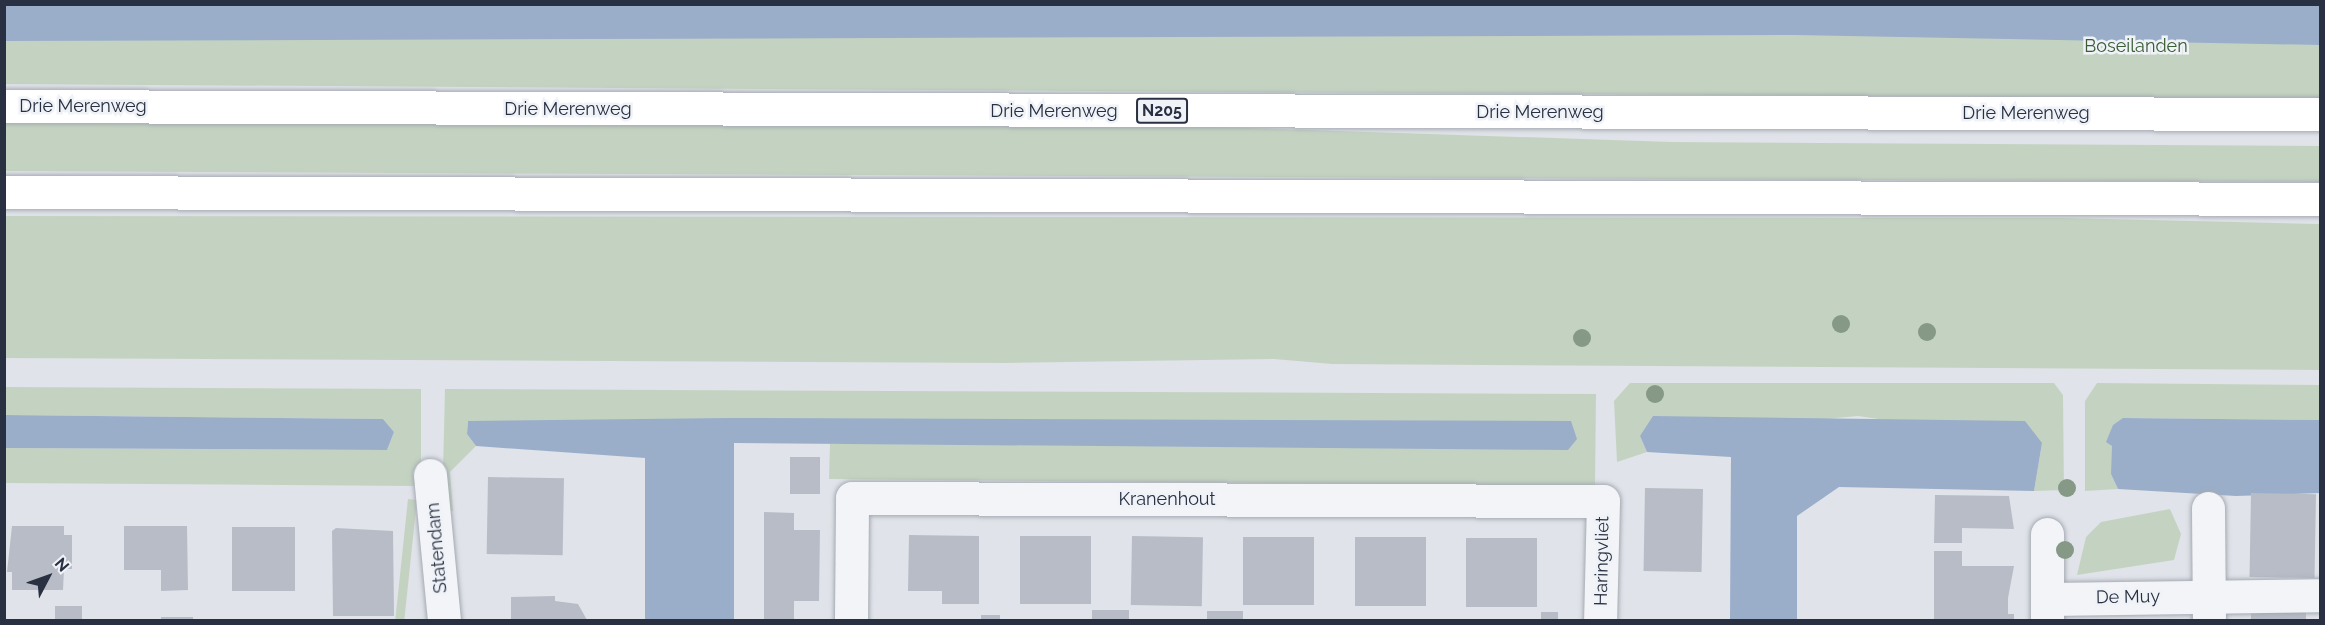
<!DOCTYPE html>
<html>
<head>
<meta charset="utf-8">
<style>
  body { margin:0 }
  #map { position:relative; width:2325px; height:625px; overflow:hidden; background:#e0e3e9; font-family:Raleway,sans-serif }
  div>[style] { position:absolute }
  .green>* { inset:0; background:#c4d3c1; transform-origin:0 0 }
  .water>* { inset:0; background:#9aaeca }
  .building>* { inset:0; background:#b7bcc6; transform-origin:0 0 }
  .roads { filter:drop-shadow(0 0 2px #a5aab3) drop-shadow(0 0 2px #a5aab3) }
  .minor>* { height:33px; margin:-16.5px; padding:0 16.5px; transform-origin:16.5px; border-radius:16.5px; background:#f3f4f7 }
  .highway>* { height:33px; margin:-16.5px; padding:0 16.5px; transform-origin:16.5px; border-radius:16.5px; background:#fff }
  .trees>* { width:18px; height:18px; margin:-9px; border-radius:50%; background:#859986 }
  span { translate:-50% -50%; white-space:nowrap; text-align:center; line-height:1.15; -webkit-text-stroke:5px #eff2f7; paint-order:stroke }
  .shield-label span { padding:2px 4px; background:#eff2f7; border:2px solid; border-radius:4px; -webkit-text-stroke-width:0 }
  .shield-label { font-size:16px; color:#283041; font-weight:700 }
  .park-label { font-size:18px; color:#3a5d35 }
  .street-label { font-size:18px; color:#283041 }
  .frame { position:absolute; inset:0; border:6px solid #283041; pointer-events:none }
  .north { position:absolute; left:18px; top:547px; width:60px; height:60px; -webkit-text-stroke:4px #eff2f7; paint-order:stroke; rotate:49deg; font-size:16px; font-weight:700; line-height:24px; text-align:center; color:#283041 }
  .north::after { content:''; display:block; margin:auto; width:21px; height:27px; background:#283041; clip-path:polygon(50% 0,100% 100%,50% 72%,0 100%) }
</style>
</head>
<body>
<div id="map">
  <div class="green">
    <i style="clip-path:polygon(5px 4px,2320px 5px,2320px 99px,5px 84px)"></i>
    <i style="clip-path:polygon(5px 123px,1160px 125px,1672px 142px,2320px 146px,2320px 182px,5px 171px)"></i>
    <i style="clip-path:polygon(5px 216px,2063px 218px,2320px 224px,2320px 370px,1332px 364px,1274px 359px,1005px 363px,5px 358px)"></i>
    <i style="clip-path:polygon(1630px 383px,2054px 383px,2063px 395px,2064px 490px,2034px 491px,2042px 443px,1858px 416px,1640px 436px,1647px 452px,1617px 462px,1614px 401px)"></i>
    <i style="clip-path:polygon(2097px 383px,2320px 385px,2320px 420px,2123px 418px,2111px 474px,2118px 489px,2085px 491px,2085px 401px)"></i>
    <i style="clip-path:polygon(5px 387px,421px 389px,421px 477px,417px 486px,5px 483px,4px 448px,387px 450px,394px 432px,383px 419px,5px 415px)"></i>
    <i style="clip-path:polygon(445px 389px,1596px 394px,1595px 486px,829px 479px,830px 444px,1200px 443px,1568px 450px,1571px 421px,468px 421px,467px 434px,476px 446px,450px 472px,453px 511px,442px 511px)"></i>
    <i style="left:408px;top:499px;width:9px;height:122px;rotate:6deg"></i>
    <i style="clip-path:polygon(2170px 509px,2181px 534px,2174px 560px,2077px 575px,2086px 537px,2101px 522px)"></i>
  </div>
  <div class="water">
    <i style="clip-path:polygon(2320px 4px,2320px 45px,1795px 35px,4px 41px,5px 4px)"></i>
    <i style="clip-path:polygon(5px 415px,383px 419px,394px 432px,387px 450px,5px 448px)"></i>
    <i style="clip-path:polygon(1653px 416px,2025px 421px,2042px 443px,2034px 491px,1839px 487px,1797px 516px,1797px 620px,1730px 620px,1731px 457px,1647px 452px,1640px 436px)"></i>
    <i style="clip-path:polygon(729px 418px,1571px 421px,1577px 439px,1568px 450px,734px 443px,734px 620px,645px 620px,645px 458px,476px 446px,467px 434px,468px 421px)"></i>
    <i style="clip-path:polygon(2123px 418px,2320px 420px,2320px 493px,2236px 496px,2118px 489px,2111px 474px,2112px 446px,2106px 442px,2113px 425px)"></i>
  </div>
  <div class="building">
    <i style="left:790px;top:457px;width:30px;height:37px"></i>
    <i style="left:488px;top:477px;width:76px;height:77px;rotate:1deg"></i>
    <i style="left:1645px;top:488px;width:58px;height:83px;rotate:1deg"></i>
    <i style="left:2251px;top:493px;width:65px;height:84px;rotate:1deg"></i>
    <i style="clip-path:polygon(1935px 495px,2009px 496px,2014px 529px,1962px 528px,1962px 543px,1934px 543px)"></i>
    <i style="clip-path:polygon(764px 512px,794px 513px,794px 530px,820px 530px,819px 601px,794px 601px,794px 619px,764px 619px)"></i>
    <i style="clip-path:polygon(12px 526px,64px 526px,64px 535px,72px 535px,72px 569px,64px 569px,63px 590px,12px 590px,12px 572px,7px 572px)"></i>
    <i style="clip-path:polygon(124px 526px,187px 526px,188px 590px,161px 591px,161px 570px,124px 570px)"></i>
    <i style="left:232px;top:527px;width:63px;height:64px"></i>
    <i style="clip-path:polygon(336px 528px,393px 531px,394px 616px,333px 616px,332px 531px)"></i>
    <i style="clip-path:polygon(909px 535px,979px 536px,979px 604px,942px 604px,942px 591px,908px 591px)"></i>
    <i style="left:1020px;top:536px;width:71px;height:68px"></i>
    <i style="left:1132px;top:536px;width:71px;height:69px;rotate:1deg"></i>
    <i style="left:1243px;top:537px;width:71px;height:68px"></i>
    <i style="left:1355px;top:537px;width:71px;height:69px"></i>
    <i style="left:1466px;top:538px;width:71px;height:69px"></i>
    <i style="clip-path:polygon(1934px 551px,1962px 551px,1962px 566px,2014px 566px,2008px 598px,2008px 614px,2014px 614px,2014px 620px,1934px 620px)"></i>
    <i style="clip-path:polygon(555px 596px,555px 601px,578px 604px,587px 620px,511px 620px,511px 597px)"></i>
    <i style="left:55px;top:606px;width:27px;height:14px"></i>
    <i style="left:2251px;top:609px;width:55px;height:11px"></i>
    <i style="left:1092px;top:610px;width:37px;height:10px"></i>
    <i style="left:1207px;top:611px;width:36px;height:9px"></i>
    <i style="left:1558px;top:612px;width:8px;height:17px;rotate:90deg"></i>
    <i style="left:981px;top:615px;width:19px;height:5px"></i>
    <i style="left:161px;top:617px;width:32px;height:3px"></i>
  </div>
  <div class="roads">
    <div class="minor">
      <i style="left:430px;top:475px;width:146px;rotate:84.5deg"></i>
      <i style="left:2208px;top:508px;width:112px;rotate:89.5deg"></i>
      <i style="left:2047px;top:599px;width:273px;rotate:-0.8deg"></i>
      <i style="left:851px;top:620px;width:122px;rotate:-89.5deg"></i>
      <i style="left:852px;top:498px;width:751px;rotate:0.23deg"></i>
      <i style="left:1603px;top:501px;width:119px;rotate:91.4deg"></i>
      <i style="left:2047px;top:620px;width:86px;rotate:-90deg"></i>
    </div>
    <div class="highway">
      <i style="left:4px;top:106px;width:2316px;rotate:0.2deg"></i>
      <i style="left:4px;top:192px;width:2316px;rotate:0.17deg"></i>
    </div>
  </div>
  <div class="trees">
    <i style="left:1841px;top:324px"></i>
    <i style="left:1927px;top:332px"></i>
    <i style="left:1582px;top:338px"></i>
    <i style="left:1655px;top:394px"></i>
    <i style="left:2067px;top:488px"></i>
    <i style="left:2065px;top:550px"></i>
  </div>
  <div class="shield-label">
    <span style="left:1162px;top:111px">N205</span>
  </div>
  <div class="park-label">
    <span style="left:2136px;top:46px">Boseilanden</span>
  </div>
  <div class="street-label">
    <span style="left:83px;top:106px">Drie Merenweg</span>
    <span style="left:568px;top:109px">Drie Merenweg</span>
    <span style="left:1054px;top:111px">Drie Merenweg</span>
    <span style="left:1540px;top:112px">Drie Merenweg</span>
    <span style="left:2026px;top:113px">Drie Merenweg</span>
    <span style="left:1167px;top:499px">Kranenhout</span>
    <span style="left:437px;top:548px;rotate:-95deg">Statendam</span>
    <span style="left:1602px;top:561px;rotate:-89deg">Haringvliet</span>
    <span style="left:2128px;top:597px;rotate:-1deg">De Muy</span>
  </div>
  <div class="frame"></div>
  <div class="north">N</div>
</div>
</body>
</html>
